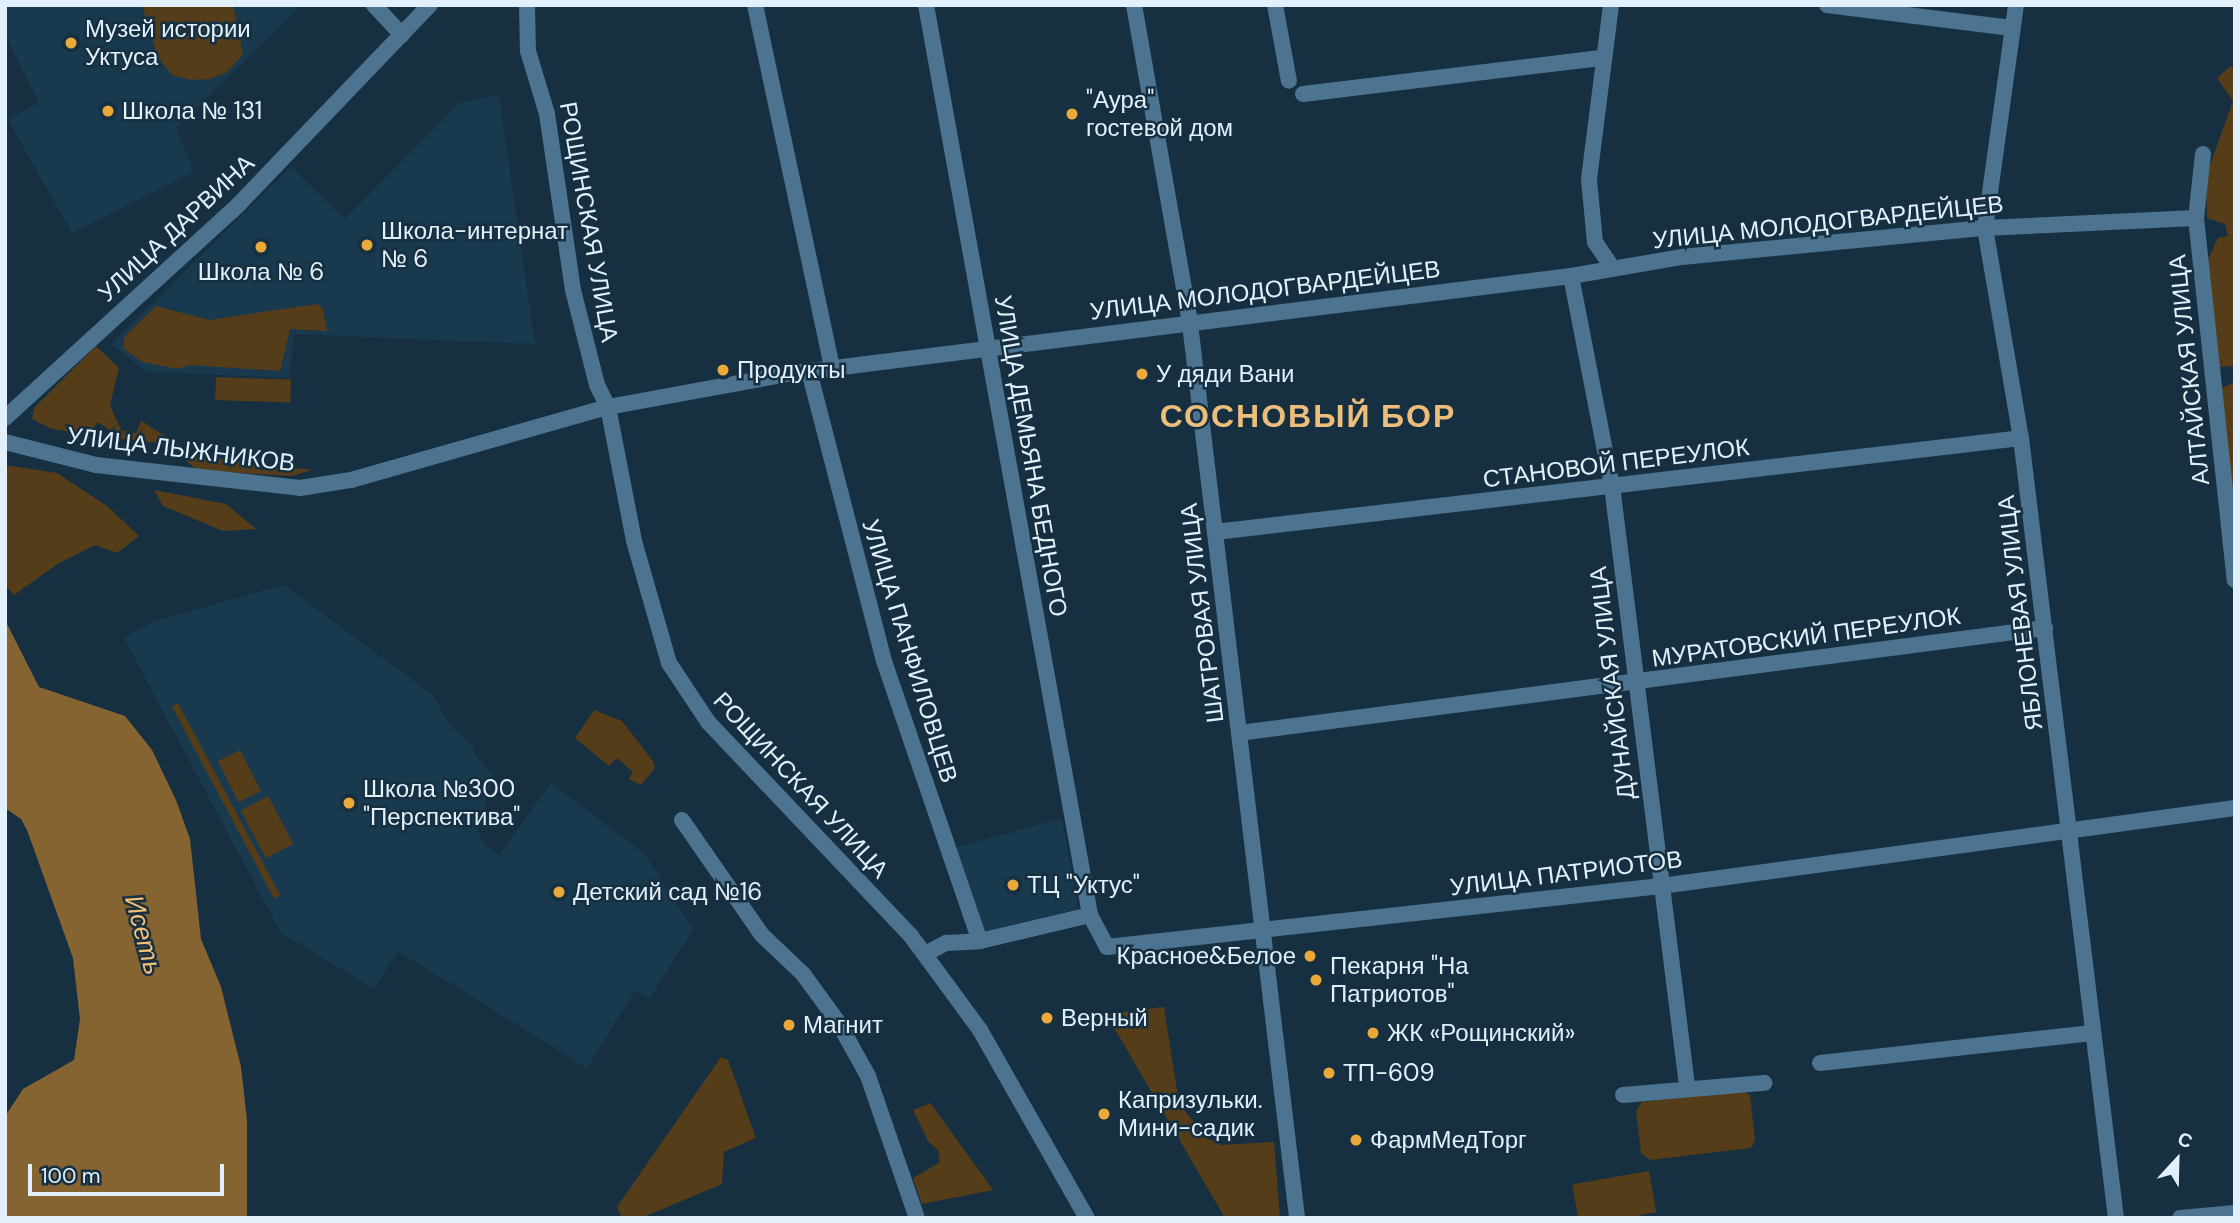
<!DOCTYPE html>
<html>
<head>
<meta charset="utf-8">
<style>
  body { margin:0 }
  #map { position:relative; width:2240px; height:1223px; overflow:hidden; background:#173041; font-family:"DM Sans",sans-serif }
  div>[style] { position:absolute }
  .built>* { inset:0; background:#19394f }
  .green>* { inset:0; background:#543d18; transform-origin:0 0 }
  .water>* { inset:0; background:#866431 }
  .minor>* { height:16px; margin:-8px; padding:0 8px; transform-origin:8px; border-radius:8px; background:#4c7390 }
  .dots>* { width:19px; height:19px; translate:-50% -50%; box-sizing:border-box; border:4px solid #173041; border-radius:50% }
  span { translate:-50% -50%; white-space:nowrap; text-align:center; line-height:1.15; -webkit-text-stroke:5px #173041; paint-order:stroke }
  .poi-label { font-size:24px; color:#e1f0fb }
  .left { translate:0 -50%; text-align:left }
  .right { translate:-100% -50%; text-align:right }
  .street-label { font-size:24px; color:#e1f0fb }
  .water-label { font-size:26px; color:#f5c175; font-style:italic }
  .district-label { font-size:32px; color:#ecbe7b; font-weight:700; letter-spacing:2px }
  .frame { position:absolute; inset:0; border:7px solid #e1f0fb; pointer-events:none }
  .north { position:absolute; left:2142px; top:1125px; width:70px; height:70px; -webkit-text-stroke:5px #173041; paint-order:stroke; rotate:22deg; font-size:19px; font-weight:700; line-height:28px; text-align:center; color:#e1f0fb }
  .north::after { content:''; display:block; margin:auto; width:24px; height:32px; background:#e1f0fb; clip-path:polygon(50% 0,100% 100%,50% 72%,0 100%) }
  .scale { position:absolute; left:28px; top:1164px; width:196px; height:32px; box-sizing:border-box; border:4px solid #e1f0fb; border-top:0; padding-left:9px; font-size:21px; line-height:24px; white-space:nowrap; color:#e1f0fb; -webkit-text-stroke:5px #173041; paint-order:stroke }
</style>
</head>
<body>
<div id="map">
  <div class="built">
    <i style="clip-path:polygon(7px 5px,301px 5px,176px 128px,194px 171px,72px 233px,8px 120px,39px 102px,7px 38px)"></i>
    <i style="clip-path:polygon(499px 95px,535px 344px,294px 334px,289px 378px,147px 372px,111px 344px,291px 167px,345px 219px,459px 103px)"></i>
    <i style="clip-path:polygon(284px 585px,433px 695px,449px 724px,472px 744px,474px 753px,493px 775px,478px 832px,486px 846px,499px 855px,551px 783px,645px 854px,693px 929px,650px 998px,635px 991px,587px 1068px,398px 951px,374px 989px,281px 933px,124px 638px,155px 621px)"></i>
    <i style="clip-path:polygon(1062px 818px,1078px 909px,981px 932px,954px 848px)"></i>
  </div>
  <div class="green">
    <i style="clip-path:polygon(142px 5px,233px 5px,243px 54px,227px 72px,210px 79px,191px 80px,172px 75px,158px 58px)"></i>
    <i style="clip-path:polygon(2231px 66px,2235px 70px,2235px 366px,2218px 367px,2208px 259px,2218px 238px,2228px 236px,2225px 224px,2207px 218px,2206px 176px,2233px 101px,2217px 78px)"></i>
    <i style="clip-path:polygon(317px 304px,323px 309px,327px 331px,290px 329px,280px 371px,191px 365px,178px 369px,142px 362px,123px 348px,125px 336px,156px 306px,209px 320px)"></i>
    <i style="clip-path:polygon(96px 346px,119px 368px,110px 405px,121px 430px,136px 433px,141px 421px,179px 445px,122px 439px,98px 422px,88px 434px,52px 429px,32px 419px,34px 408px)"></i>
    <i style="left:216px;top:377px;width:75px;height:23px;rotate:2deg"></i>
    <i style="clip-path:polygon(2235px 382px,2235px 511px,2220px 389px)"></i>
    <i style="clip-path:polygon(191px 457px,203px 457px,312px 470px,292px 476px,224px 472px,195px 468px,186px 461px)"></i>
    <i style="clip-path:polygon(5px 465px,57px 473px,107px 506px,139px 536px,117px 553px,95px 545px,59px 563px,14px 595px,5px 585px)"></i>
    <i style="clip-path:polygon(154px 490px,226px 504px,256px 529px,223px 531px,163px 506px)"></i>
    <i style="left:178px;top:703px;width:218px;height:7px;rotate:62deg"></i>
    <i style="clip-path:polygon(594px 710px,622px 721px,653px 761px,655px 768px,641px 785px,629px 779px,633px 772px,617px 758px,609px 766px,575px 738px)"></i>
    <i style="left:240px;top:750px;width:46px;height:25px;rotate:63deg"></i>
    <i style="left:268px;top:796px;width:54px;height:31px;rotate:62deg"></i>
    <i style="clip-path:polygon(1164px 1007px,1179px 1103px,1206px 1138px,1222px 1145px,1274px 1142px,1280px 1217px,1225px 1218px,1106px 1014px)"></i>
    <i style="clip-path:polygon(721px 1057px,728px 1060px,756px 1138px,724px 1152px,722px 1184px,641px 1218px,622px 1218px,617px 1207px)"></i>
    <i style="clip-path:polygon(1741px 1090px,1750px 1095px,1755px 1140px,1751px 1148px,1650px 1160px,1641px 1153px,1636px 1111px,1642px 1102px)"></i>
    <i style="clip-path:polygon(931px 1103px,931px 1104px,993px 1190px,922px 1204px,913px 1178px,940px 1162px,938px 1150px,928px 1141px,913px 1110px)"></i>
    <i style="left:1649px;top:1171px;width:42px;height:78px;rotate:80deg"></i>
  </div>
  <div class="water">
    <i style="clip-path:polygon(5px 620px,39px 687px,125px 716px,152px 750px,176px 800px,190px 839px,201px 939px,221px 987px,241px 1067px,247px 1120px,247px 1218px,5px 1218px,6px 1115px,23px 1089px,74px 1060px,80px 1019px,73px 958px,27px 830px,21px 819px,5px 808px)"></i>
  </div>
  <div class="minor">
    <i style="left:374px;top:5px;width:41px;rotate:47deg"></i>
    <i style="left:527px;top:5px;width:46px;rotate:88.8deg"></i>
    <i style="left:528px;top:51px;width:66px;rotate:73.2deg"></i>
    <i style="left:547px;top:114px;width:178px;rotate:81.6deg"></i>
    <i style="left:573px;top:290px;width:98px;rotate:75.8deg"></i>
    <i style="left:597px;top:385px;width:25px;rotate:63deg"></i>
    <i style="left:608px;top:407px;width:136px;rotate:79deg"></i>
    <i style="left:634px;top:541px;width:127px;rotate:74deg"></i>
    <i style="left:669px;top:663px;width:71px;rotate:56.5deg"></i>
    <i style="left:708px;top:722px;width:295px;rotate:46.5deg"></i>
    <i style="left:911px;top:936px;width:117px;rotate:53.7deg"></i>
    <i style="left:980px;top:1030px;width:216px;rotate:60.4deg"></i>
    <i style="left:755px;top:5px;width:371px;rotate:78deg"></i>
    <i style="left:926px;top:5px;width:925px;rotate:79.78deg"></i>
    <i style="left:1090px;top:915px;width:36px;rotate:62deg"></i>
    <i style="left:1107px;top:947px;width:557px;rotate:-6.28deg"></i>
    <i style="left:1661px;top:886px;width:579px;rotate:-7.74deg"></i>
    <i style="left:1134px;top:5px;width:324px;rotate:80deg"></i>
    <i style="left:1190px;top:324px;width:900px;rotate:83.17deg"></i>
    <i style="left:1275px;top:5px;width:77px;rotate:79.6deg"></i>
    <i style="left:1611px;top:5px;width:176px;rotate:97.2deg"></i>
    <i style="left:1589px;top:180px;width:62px;rotate:84.5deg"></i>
    <i style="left:1595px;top:242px;width:30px;rotate:56deg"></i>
    <i style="left:1827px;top:5px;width:186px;rotate:7.1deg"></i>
    <i style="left:2016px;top:5px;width:225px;rotate:97.9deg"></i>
    <i style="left:1985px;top:228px;width:213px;rotate:80.3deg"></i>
    <i style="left:2021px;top:438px;width:786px;rotate:83.06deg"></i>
    <i style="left:1303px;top:94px;width:300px;rotate:-6.9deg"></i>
    <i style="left:2203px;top:154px;width:64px;rotate:96.2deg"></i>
    <i style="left:2196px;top:218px;width:364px;rotate:83.9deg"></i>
    <i style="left:1571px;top:276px;width:214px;rotate:79deg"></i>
    <i style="left:1612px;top:486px;width:605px;rotate:82.87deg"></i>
    <i style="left:809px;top:371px;width:300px;rotate:75.5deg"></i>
    <i style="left:884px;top:661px;width:296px;rotate:71.1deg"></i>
    <i style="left:5px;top:418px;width:317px;rotate:-42.4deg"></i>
    <i style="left:239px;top:204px;width:276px;rotate:-46.2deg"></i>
    <i style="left:5px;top:442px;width:94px;rotate:14.2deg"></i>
    <i style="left:96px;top:465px;width:205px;rotate:6.4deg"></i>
    <i style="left:300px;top:488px;width:52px;rotate:-8.9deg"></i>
    <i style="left:351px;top:480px;width:267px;rotate:-15.9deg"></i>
    <i style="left:608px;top:407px;width:189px;rotate:-10.4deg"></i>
    <i style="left:794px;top:373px;width:783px;rotate:-7.12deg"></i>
    <i style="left:1571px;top:276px;width:113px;rotate:-9.7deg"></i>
    <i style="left:1682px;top:257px;width:304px;rotate:-5.5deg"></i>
    <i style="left:1985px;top:228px;width:211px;rotate:-2.7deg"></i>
    <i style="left:1215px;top:532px;width:811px;rotate:-6.65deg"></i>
    <i style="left:1239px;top:733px;width:813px;rotate:-7.42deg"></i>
    <i style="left:682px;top:820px;width:140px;rotate:55.2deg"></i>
    <i style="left:762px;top:935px;width:57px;rotate:43.6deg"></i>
    <i style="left:803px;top:974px;width:59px;rotate:53.9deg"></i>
    <i style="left:838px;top:1022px;width:62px;rotate:60.9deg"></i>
    <i style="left:868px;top:1076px;width:150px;rotate:71deg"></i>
    <i style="left:925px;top:954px;width:24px;rotate:-28deg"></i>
    <i style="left:946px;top:943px;width:34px;rotate:-3deg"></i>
    <i style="left:980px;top:941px;width:113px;rotate:-13.3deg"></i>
    <i style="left:1820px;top:1063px;width:274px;rotate:-6.3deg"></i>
    <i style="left:1623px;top:1095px;width:142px;rotate:-4.9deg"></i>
    <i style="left:2180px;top:1218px;width:55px;rotate:-5.2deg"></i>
  </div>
  <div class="dots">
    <i style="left:71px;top:43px;background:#eba93a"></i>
    <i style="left:108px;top:111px;background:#eba93a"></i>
    <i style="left:1072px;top:114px;background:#eba93a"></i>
    <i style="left:367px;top:245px;background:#eba93a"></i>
    <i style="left:261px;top:247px;background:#eba93a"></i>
    <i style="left:723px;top:370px;background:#eba93a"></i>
    <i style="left:1142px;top:374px;background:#eba93a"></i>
    <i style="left:349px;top:803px;background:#eba93a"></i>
    <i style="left:1013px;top:885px;background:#eba93a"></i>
    <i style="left:559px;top:892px;background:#eba93a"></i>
    <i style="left:1310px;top:956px;background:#eba93a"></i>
    <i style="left:1316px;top:980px;background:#eba93a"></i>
    <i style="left:1047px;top:1018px;background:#eba93a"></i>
    <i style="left:789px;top:1025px;background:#eba93a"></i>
    <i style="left:1373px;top:1033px;background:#eba93a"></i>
    <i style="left:1329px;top:1073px;background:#eba93a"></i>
    <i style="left:1104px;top:1114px;background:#eba93a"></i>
    <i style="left:1356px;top:1140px;background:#eba93a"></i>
  </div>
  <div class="poi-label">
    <span class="left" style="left:85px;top:43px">Музей истории<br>Уктуса</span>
    <span class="left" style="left:1086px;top:114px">"Аура"<br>гостевой дом</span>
    <span class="left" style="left:122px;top:111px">Школа № 131</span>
    <span class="left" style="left:381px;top:245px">Школа-интернат<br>№ 6</span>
    <span style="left:261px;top:272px">Школа № 6</span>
    <span class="left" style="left:737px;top:370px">Продукты</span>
    <span class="left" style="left:1156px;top:374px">У дяди Вани</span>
    <span class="left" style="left:363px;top:803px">Школа №300<br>"Перспектива"</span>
    <span class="left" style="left:1027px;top:885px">ТЦ "Уктус"</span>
    <span class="left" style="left:573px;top:892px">Детский сад №16</span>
    <span class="right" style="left:1296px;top:956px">Красное&amp;Белое</span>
    <span class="left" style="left:1330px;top:980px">Пекарня "На<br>Патриотов"</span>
    <span class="left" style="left:1061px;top:1018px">Верный</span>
    <span class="left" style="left:803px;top:1025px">Магнит</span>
    <span class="left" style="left:1387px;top:1033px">ЖК «Рощинский»</span>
    <span class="left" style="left:1343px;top:1073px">ТП-609</span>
    <span class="left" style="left:1118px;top:1114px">Капризульки.<br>Мини-садик</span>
    <span class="left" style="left:1370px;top:1140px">ФармМедТорг</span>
  </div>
  <div class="street-label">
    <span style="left:589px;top:222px;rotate:80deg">РОЩИНСКАЯ УЛИЦА</span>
    <span style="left:1828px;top:222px;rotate:-6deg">УЛИЦА МОЛОДОГВАРДЕЙЦЕВ</span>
    <span style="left:176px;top:228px;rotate:-43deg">УЛИЦА ДАРВИНА</span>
    <span style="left:1265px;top:290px;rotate:-7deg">УЛИЦА МОЛОДОГВАРДЕЙЦЕВ</span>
    <span style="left:2189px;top:370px;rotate:-96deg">АЛТАЙСКАЯ УЛИЦА</span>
    <span style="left:181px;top:449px;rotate:7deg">УЛИЦА ЛЫЖНИКОВ</span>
    <span style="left:1031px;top:456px;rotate:80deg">УЛИЦА ДЕМЬЯНА БЕДНОГО</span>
    <span style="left:1616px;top:463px;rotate:-7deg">СТАНОВОЙ ПЕРЕУЛОК</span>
    <span style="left:1202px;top:613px;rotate:-97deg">ШАТРОВАЯ УЛИЦА</span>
    <span style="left:2020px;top:613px;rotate:-97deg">ЯБЛОНЕВАЯ УЛИЦА</span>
    <span style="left:1806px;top:637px;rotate:-8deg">МУРАТОВСКИЙ ПЕРЕУЛОК</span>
    <span style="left:910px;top:651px;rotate:73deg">УЛИЦА ПАНФИЛОВЦЕВ</span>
    <span style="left:1612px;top:683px;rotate:-97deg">ДУНАЙСКАЯ УЛИЦА</span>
    <span style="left:801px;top:785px;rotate:47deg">РОЩИНСКАЯ УЛИЦА</span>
    <span style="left:1566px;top:873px;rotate:-7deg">УЛИЦА ПАТРИОТОВ</span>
  </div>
  <div class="water-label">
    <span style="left:143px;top:935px;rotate:75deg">Исеть</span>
  </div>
  <div class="district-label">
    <span style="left:1308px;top:416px">СОСНОВЫЙ БОР</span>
  </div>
  <div class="frame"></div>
  <div class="north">С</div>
  <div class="scale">100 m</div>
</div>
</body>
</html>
